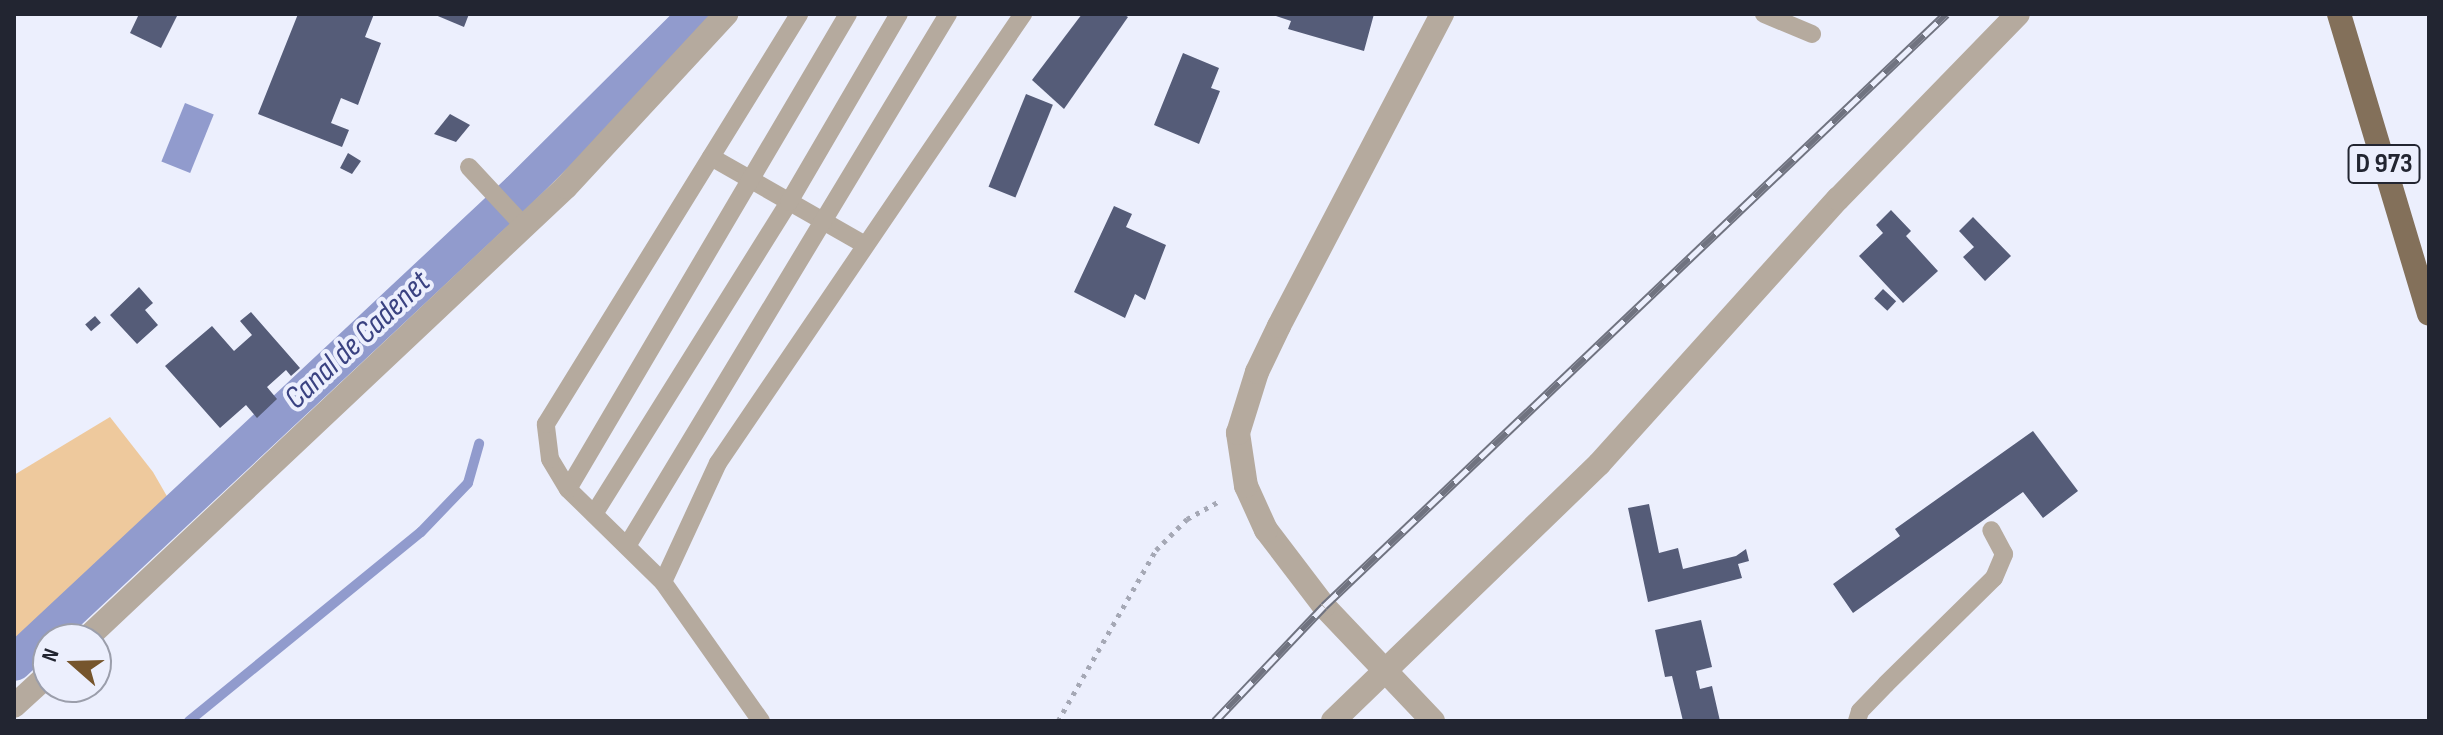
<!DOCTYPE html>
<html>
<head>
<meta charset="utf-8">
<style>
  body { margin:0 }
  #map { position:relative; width:2443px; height:735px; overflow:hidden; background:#eceffd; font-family:"Sofia Sans Condensed",sans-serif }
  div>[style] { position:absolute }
  .green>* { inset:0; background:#eec99d }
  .water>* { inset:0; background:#919bcd; transform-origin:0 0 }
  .stream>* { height:10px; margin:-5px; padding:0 5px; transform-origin:5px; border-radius:5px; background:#919bcd }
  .canal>* { height:36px; margin:-18px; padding:0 18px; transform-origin:18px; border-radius:18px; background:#919bcd }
  .building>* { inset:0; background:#555c78; transform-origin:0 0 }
  .path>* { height:5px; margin-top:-2.5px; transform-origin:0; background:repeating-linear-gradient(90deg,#a5a8b5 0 4px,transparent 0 10px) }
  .service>* { height:18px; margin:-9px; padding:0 9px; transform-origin:9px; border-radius:9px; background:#b5aa9e }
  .minor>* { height:24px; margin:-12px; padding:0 12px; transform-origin:12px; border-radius:12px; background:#b5aa9e }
  .primary>* { height:24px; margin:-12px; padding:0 12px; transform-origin:12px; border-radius:12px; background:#83705a }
  .rail>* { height:9px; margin-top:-4.5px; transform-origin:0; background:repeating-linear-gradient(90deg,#eceffd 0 18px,#707380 0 36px); box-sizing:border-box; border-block:2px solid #707380 }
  span { translate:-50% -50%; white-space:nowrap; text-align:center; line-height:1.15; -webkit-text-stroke:8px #eceffd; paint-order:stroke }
  .shield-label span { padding:2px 6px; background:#eceffd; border:2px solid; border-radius:6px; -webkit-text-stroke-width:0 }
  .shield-label { font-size:28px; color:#222531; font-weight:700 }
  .water-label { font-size:32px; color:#3a4281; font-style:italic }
  .frame { position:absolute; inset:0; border:16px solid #222531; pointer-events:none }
  .north { position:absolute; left:32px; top:623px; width:80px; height:80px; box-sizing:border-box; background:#eceffd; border:2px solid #9b9eab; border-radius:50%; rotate:290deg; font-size:22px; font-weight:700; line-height:32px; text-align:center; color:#222531 }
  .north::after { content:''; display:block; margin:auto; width:28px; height:36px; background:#76552c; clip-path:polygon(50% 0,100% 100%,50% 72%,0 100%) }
</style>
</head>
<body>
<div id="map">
  <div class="green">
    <i style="clip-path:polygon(110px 417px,153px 472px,172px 505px,14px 654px,14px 475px)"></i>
  </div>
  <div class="water">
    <i style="left:185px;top:103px;width:31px;height:63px;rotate:22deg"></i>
  </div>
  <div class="stream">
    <i style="left:189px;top:721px;width:299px;rotate:-39.2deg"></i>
    <i style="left:421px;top:532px;width:68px;rotate:-46.2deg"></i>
    <i style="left:468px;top:483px;width:41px;rotate:-74.2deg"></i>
  </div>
  <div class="canal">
    <i style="left:14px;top:663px;width:691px;rotate:-43.07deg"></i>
    <i style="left:519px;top:191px;width:251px;rotate:-44.8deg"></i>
  </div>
  <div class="building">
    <i style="clip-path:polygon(139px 14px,178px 14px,161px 48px,130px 33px)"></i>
    <i style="clip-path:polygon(298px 14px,374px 14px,365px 37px,381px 43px,358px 105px,341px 98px,331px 123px,349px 130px,342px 147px,258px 114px)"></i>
    <i style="clip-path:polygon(433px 14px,469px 14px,464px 27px)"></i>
    <i style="clip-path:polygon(1082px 14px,1123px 14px,1128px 17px,1064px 109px,1032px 80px)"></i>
    <i style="clip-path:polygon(1270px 14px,1374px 14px,1364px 51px,1288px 29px,1291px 21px)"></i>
    <i style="clip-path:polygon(1183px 53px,1219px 68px,1211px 88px,1220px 91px,1199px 144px,1154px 125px)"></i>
    <i style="left:1026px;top:94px;width:29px;height:100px;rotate:22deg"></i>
    <i style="clip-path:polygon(450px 114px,470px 125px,456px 142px,434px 134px)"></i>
    <i style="clip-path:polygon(348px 153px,361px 161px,352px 174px,340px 168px)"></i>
    <i style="clip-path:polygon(1114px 206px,1132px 214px,1126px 227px,1166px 245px,1145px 300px,1135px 294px,1125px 318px,1074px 292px)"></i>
    <i style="clip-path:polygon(1891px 210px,1911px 231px,1906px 236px,1938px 271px,1903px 303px,1859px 256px,1883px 233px,1876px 225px)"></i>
    <i style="clip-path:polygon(1973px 217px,2011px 256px,1985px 281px,1963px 257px,1974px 247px,1959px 231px)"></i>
    <i style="clip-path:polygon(139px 287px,153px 303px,145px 310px,158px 325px,137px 344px,110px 315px)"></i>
    <i style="left:1883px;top:289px;width:18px;height:13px;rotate:43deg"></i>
    <i style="clip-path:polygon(251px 312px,300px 368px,291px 376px,286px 370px,267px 387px,277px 399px,257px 418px,246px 405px,220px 428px,165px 366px,212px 326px,234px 351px,252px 335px,240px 321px)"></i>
    <i style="left:95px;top:316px;width:9px;height:13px;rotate:49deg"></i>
    <i style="clip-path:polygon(2033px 431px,2078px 491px,2043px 518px,2023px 492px,1853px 613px,1833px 584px,1900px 536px,1895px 529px)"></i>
    <i style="clip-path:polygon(1649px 504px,1659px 553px,1678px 548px,1683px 569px,1736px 556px,1746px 549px,1749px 561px,1738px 564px,1742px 578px,1648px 602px,1628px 508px)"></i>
    <i style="clip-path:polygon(1701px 620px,1712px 667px,1696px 671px,1700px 689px,1712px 686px,1720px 721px,1683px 721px,1672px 676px,1665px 677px,1655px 630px)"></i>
  </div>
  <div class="path">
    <i style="left:1058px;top:721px;width:197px;rotate:-60.2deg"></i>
    <i style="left:1156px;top:550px;width:44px;rotate:-45deg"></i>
    <i style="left:1187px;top:519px;width:38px;rotate:-29deg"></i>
  </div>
  <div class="service">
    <i style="left:1764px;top:14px;width:52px;rotate:22.6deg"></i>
    <i style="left:711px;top:157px;width:177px;rotate:29.7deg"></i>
    <i style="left:469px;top:167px;width:81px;rotate:47deg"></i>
    <i style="left:568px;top:489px;width:551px;rotate:-59.48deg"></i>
    <i style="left:594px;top:514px;width:368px;rotate:-58deg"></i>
    <i style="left:789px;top:202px;width:218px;rotate:-59.7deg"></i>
    <i style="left:627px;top:546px;width:621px;rotate:-58.89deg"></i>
    <i style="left:663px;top:582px;width:131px;rotate:-65.2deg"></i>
    <i style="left:718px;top:463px;width:543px;rotate:-55.81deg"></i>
    <i style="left:761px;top:721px;width:170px;rotate:-125.2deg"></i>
    <i style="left:663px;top:582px;width:133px;rotate:-135.6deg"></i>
    <i style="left:568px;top:489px;width:35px;rotate:-121deg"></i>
    <i style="left:550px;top:459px;width:35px;rotate:-97deg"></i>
    <i style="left:546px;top:424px;width:482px;rotate:-58.3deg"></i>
    <i style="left:1857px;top:721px;width:10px;rotate:-73deg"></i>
    <i style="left:1860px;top:711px;width:37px;rotate:-46deg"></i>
    <i style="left:1886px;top:684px;width:151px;rotate:-44.5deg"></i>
    <i style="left:1994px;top:578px;width:26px;rotate:-67deg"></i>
    <i style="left:2004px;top:554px;width:27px;rotate:-118deg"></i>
  </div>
  <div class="minor">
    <i style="left:86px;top:639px;width:659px;rotate:-43.28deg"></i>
    <i style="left:566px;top:187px;width:236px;rotate:-47.2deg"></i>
    <i style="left:14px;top:706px;width:46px;rotate:-42.4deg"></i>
    <i style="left:1333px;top:721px;width:370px;rotate:-44deg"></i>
    <i style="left:1599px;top:464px;width:357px;rotate:-48deg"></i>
    <i style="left:1838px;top:199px;width:258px;rotate:-45.8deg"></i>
    <i style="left:1433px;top:721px;width:158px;rotate:-133.5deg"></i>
    <i style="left:1324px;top:606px;width:96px;rotate:-127.3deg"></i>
    <i style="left:1266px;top:530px;width:48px;rotate:-114.4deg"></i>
    <i style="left:1246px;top:486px;width:54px;rotate:-98.6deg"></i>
    <i style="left:1238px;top:433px;width:64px;rotate:-72.7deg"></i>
    <i style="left:1257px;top:372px;width:51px;rotate:-64.4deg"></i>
    <i style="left:1279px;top:326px;width:352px;rotate:-62.4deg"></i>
  </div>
  <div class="primary">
    <i style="left:2339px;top:14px;width:313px;rotate:73.3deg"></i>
  </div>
  <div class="rail">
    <i style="left:1215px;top:721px;width:158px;rotate:-46.5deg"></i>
    <i style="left:1324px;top:606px;width:859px;rotate:-43.58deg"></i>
  </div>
  <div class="shield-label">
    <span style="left:2384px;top:164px">D 973</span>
  </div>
  <div class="water-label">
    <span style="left:358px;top:341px;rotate:-43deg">Canal de Cadenet</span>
  </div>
  <div class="frame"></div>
  <div class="north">N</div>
</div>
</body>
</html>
